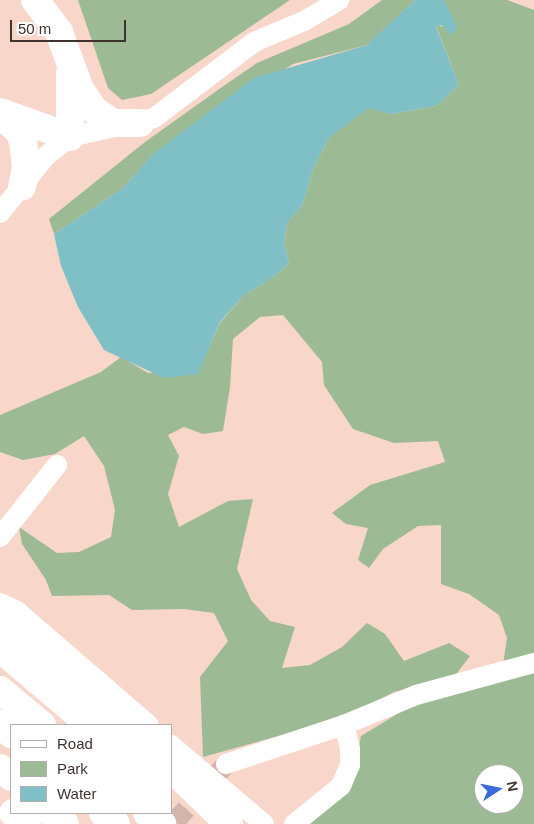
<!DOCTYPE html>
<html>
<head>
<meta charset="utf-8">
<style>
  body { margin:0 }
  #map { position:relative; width:534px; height:824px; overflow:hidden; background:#f9d6ca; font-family:Arial,sans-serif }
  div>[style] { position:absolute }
  .green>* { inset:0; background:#9cba94 }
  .water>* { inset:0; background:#7ec0c5 }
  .minor-tunnel>* { height:20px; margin-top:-10px; transform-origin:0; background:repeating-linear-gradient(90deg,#d4b5ab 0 20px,transparent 0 30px) }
  .minor>* { height:20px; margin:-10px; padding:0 10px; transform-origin:10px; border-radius:10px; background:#fff }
  .highway>* { height:28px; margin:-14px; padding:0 14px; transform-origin:14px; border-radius:14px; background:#fff }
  span { translate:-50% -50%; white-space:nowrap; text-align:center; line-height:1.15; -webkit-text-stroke:4.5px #fff; paint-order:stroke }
  .legend { position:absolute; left:10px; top:724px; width:162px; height:90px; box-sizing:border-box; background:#fff; border:1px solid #b3adab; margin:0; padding:6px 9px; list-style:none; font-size:15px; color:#40322e }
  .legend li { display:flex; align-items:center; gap:10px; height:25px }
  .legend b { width:25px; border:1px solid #b3adab }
  .north { position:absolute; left:474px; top:764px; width:50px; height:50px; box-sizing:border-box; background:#fff; border:1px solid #b3adab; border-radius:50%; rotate:79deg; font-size:14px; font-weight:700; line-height:20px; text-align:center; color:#40322e }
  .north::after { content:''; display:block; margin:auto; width:18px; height:22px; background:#3b6adb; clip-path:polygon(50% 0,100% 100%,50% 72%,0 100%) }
  .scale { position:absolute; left:10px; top:20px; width:116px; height:22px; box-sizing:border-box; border:2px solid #40322e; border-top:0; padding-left:6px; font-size:15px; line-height:18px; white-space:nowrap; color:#40322e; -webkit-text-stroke:4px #fff; paint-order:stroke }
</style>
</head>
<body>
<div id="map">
  <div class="green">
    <i style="clip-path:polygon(78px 0,290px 0,151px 94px,122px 100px,108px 88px)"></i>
    <i style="clip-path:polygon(382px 0,415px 0,367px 45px,293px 64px,153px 154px,123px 188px,54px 234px,49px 219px,145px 142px,222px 87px,257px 63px,349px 24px)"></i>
    <i style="clip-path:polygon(444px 0,507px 0,534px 10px,534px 658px,503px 664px,507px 638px,499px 615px,469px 594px,441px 584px,441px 525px,418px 526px,383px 549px,369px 568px,358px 560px,368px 528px,346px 524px,332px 513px,370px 485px,445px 462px,438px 441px,394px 443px,353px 429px,324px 385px,322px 362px,283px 315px,260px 317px,233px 339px,230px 387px,223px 431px,203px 434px,184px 427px,168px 435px,179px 456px,168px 494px,179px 527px,228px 501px,253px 499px,237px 569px,251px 600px,270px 621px,295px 627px,282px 668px,310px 665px,342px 647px,367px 623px,385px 634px,404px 661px,449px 643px,470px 656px,454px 677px,394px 692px,346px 717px,203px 757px,200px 677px,228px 641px,214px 613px,184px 609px,132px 610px,109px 595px,52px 596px,46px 580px,22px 544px,19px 527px,57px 553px,79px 552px,111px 537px,115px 510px,104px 466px,84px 436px,55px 454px,23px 460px,0 452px,0 415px,101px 372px,121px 357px,148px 373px,198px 373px,220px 323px,243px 296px,276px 275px,289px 263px,284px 243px,287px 223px,302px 206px,313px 169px,329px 138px,368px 107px,391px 114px,436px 106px,459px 85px,436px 26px,456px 27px)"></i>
    <i style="clip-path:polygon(evenodd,534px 669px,534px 824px,303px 824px,355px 769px,361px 736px,417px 702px,534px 669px,484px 774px,514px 774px,514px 804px,484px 804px,484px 774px)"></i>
  </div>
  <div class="water">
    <i style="clip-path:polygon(415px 0,444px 0,457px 27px,451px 36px,442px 25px,436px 27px,459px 85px,436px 106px,391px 114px,368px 108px,329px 138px,313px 169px,302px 206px,287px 223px,284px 243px,289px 263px,276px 275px,243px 296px,220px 322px,198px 374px,164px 378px,104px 350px,78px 307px,61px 266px,54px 234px,123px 188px,153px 154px,254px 78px,367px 45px)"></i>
  </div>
  <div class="minor-tunnel">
    <i style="left:173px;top:824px;width:80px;rotate:-48.5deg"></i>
  </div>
  <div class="minor">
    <i style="left:0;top:213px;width:73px;rotate:-51.1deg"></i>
    <i style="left:46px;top:156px;width:31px;rotate:-38deg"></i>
    <i style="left:70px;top:137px;width:86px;rotate:-12.7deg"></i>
    <i style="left:154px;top:118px;width:126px;rotate:-37.2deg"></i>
    <i style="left:254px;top:42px;width:56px;rotate:-22.9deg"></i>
    <i style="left:306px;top:20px;width:39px;rotate:-31deg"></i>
    <i style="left:0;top:537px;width:92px;rotate:-51.6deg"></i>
    <i style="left:0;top:603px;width:19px;rotate:25deg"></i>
    <i style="left:17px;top:611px;width:174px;rotate:40.8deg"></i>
    <i style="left:171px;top:745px;width:122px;rotate:40.3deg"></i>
    <i style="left:226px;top:764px;width:124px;rotate:-18.3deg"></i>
    <i style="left:344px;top:725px;width:78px;rotate:-22.6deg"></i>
    <i style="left:416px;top:695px;width:122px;rotate:-15.2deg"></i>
    <i style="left:294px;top:824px;width:60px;rotate:-39deg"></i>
    <i style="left:341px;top:786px;width:23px;rotate:-67deg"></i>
    <i style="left:350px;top:765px;width:16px;rotate:-90deg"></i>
    <i style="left:350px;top:749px;width:25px;rotate:-104deg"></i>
  </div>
  <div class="highway">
    <i style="left:35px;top:0;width:40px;rotate:53deg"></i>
    <i style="left:59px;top:32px;width:61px;rotate:69.8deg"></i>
    <i style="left:80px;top:89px;width:25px;rotate:56deg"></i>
    <i style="left:94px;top:110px;width:23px;rotate:34deg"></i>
    <i style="left:113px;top:123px;width:27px"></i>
    <i style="left:0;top:112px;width:74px;rotate:19.7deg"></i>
    <i style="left:70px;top:137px;width:64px;rotate:-90deg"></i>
    <i style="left:0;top:115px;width:23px;rotate:40deg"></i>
    <i style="left:18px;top:130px;width:12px;rotate:66deg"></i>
    <i style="left:23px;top:141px;width:27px;rotate:84deg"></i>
    <i style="left:26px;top:168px;width:19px;rotate:102deg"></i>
    <i style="left:0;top:618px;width:162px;rotate:41.3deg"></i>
    <i style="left:0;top:648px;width:118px;rotate:40.5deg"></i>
    <i style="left:0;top:690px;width:55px;rotate:39.8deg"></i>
    <i style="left:0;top:724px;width:15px;rotate:42deg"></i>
    <i style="left:0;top:768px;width:14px;rotate:39deg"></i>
    <i style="left:171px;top:768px;width:81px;rotate:44deg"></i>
    <i style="left:13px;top:813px;width:18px;rotate:38deg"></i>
    <i style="left:52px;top:813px;width:17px;rotate:40deg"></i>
    <i style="left:103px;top:813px;width:17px;rotate:40deg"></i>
    <i style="left:147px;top:813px;width:19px;rotate:36deg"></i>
  </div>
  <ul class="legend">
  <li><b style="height:6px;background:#fff"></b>Road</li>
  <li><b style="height:14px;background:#9cba94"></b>Park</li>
  <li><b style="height:14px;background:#7ec0c5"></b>Water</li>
  </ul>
  <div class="north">N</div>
  <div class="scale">50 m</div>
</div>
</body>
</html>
